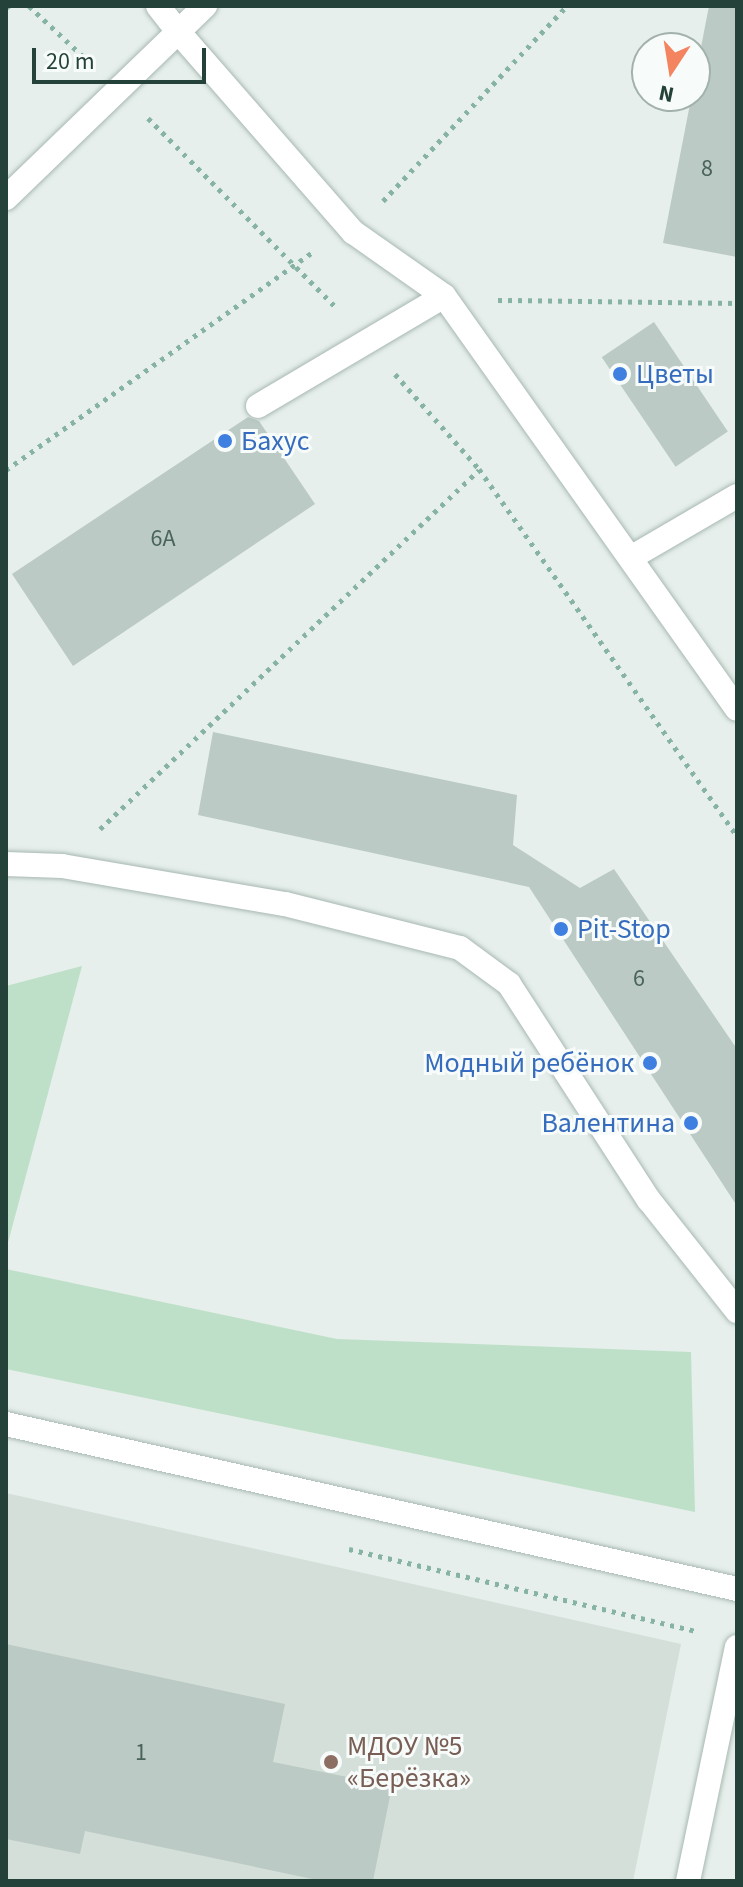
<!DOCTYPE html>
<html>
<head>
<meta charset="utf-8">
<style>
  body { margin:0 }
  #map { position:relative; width:743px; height:1887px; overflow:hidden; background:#e6efeb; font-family:"Source Sans 3",sans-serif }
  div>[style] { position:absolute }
  .built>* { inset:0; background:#d4dfda }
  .green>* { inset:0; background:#bfe0c8 }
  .building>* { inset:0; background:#bbcac4; transform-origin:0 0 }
  .path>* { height:5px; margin-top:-2.5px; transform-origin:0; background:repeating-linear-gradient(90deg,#86b3a5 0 4px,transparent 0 10px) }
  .roads { filter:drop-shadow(0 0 2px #a8b8b2) drop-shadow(0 0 2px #a8b8b2) }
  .service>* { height:24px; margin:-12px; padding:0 12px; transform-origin:12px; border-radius:12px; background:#fff }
  .minor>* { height:24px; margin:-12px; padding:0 12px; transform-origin:12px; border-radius:12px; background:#fff }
  .secondary>* { height:24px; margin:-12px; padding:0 12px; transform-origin:12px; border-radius:12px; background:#fff }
  .dots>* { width:22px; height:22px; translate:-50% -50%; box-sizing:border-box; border:4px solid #f7fbf9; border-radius:50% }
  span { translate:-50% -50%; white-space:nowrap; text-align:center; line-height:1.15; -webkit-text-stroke:6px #f7fbf9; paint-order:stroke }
  .number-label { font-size:24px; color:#4a645c }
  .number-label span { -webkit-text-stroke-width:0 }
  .shop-label { font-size:28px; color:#366cbe }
  .left { translate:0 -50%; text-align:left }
  .right { translate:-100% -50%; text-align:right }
  .education-label { font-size:28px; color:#785e54 }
  .frame { position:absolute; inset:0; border:8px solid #24423a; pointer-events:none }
  .north { position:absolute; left:631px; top:32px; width:80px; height:80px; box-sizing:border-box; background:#f7fbf9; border:2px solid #a3b1ad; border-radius:50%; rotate:192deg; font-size:22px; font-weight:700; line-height:32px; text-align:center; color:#24423a }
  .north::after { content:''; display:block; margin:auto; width:28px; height:36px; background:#f4845f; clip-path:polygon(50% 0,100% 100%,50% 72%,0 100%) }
  .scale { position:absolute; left:32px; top:48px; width:174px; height:36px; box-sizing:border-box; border:4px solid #24423a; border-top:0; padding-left:10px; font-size:24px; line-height:28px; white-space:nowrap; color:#24423a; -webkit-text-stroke:6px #f7fbf9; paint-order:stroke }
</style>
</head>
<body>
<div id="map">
  <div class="built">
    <i style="clip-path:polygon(6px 1493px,681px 1644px,633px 1881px,6px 1881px)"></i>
  </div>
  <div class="green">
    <i style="clip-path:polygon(82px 966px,6px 1250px,6px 986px)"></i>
    <i style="clip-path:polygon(6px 1269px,337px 1339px,691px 1352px,695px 1512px,6px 1369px)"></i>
  </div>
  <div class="building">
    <i style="clip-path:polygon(709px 6px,737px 6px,737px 257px,663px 243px)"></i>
    <i style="left:654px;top:322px;width:132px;height:63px;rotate:56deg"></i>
    <i style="clip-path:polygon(248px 417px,259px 421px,315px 504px,73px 666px,12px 574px)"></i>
    <i style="clip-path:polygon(213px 732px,517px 795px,513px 845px,580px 888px,614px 869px,737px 1049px,737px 1206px,529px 887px,198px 815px)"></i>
    <i style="clip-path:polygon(6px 1644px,285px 1704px,273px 1762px,392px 1786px,373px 1881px,322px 1881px,85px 1831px,80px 1854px,6px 1839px)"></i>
  </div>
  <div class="path">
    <i style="left:29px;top:6px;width:82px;rotate:43deg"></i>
    <i style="left:6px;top:8px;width:4px;rotate:-34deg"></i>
    <i style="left:148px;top:118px;width:269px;rotate:45.2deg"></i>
    <i style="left:383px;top:201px;width:268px;rotate:-46.7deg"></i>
    <i style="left:498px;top:300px;width:239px;rotate:0.7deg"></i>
    <i style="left:395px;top:374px;width:127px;rotate:48.5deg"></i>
    <i style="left:479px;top:469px;width:449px;rotate:54.9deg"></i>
    <i style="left:6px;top:470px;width:378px;rotate:-35.4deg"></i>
    <i style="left:100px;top:829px;width:522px;rotate:-43.45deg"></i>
    <i style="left:349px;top:1549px;width:358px;rotate:13.3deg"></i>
  </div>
  <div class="roads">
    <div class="service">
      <i style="left:158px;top:6px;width:37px;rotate:52deg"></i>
      <i style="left:258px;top:406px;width:216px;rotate:-30.6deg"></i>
      <i style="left:632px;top:557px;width:121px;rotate:-30.2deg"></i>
      <i style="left:6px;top:864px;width:56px;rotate:2deg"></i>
      <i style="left:62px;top:866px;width:226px;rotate:9.7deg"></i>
      <i style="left:285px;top:904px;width:180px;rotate:14.1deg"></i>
      <i style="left:460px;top:948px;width:61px;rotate:36.3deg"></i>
      <i style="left:509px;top:984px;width:257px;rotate:57.1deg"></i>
      <i style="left:649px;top:1200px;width:142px;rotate:51.6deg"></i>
      <i style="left:6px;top:1424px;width:749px;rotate:12.72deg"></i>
    </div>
    <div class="minor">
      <i style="left:181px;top:35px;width:262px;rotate:48.9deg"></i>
      <i style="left:353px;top:232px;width:111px;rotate:35.1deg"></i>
      <i style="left:444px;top:296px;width:506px;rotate:54.65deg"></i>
      <i style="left:688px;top:1881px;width:239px;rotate:-78.2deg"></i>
    </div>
    <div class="secondary">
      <i style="left:6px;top:198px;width:277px;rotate:-44deg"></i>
    </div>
  </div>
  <div class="dots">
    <i style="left:620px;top:374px;background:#3f7fe0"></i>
    <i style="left:225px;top:441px;background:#3f7fe0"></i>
    <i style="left:561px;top:929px;background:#3f7fe0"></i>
    <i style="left:650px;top:1063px;background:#3f7fe0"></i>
    <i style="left:691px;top:1123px;background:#3f7fe0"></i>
    <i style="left:331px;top:1762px;background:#8d6e63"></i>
  </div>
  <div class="number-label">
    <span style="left:707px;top:169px">8</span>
    <span style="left:163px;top:539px">6А</span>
    <span style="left:639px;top:979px">6</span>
    <span style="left:141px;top:1753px">1</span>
  </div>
  <div class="shop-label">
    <span class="left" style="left:636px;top:374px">Цветы</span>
    <span class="left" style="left:241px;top:441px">Бахус</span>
    <span class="left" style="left:577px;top:929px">Pit-Stop</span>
    <span class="right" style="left:634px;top:1063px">Модный ребёнок</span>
    <span class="right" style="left:675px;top:1123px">Валентина</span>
  </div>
  <div class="education-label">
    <span class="left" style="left:347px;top:1762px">МДОУ №5<br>«Берёзка»</span>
  </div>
  <div class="frame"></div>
  <div class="north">N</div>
  <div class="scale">20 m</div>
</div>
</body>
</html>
